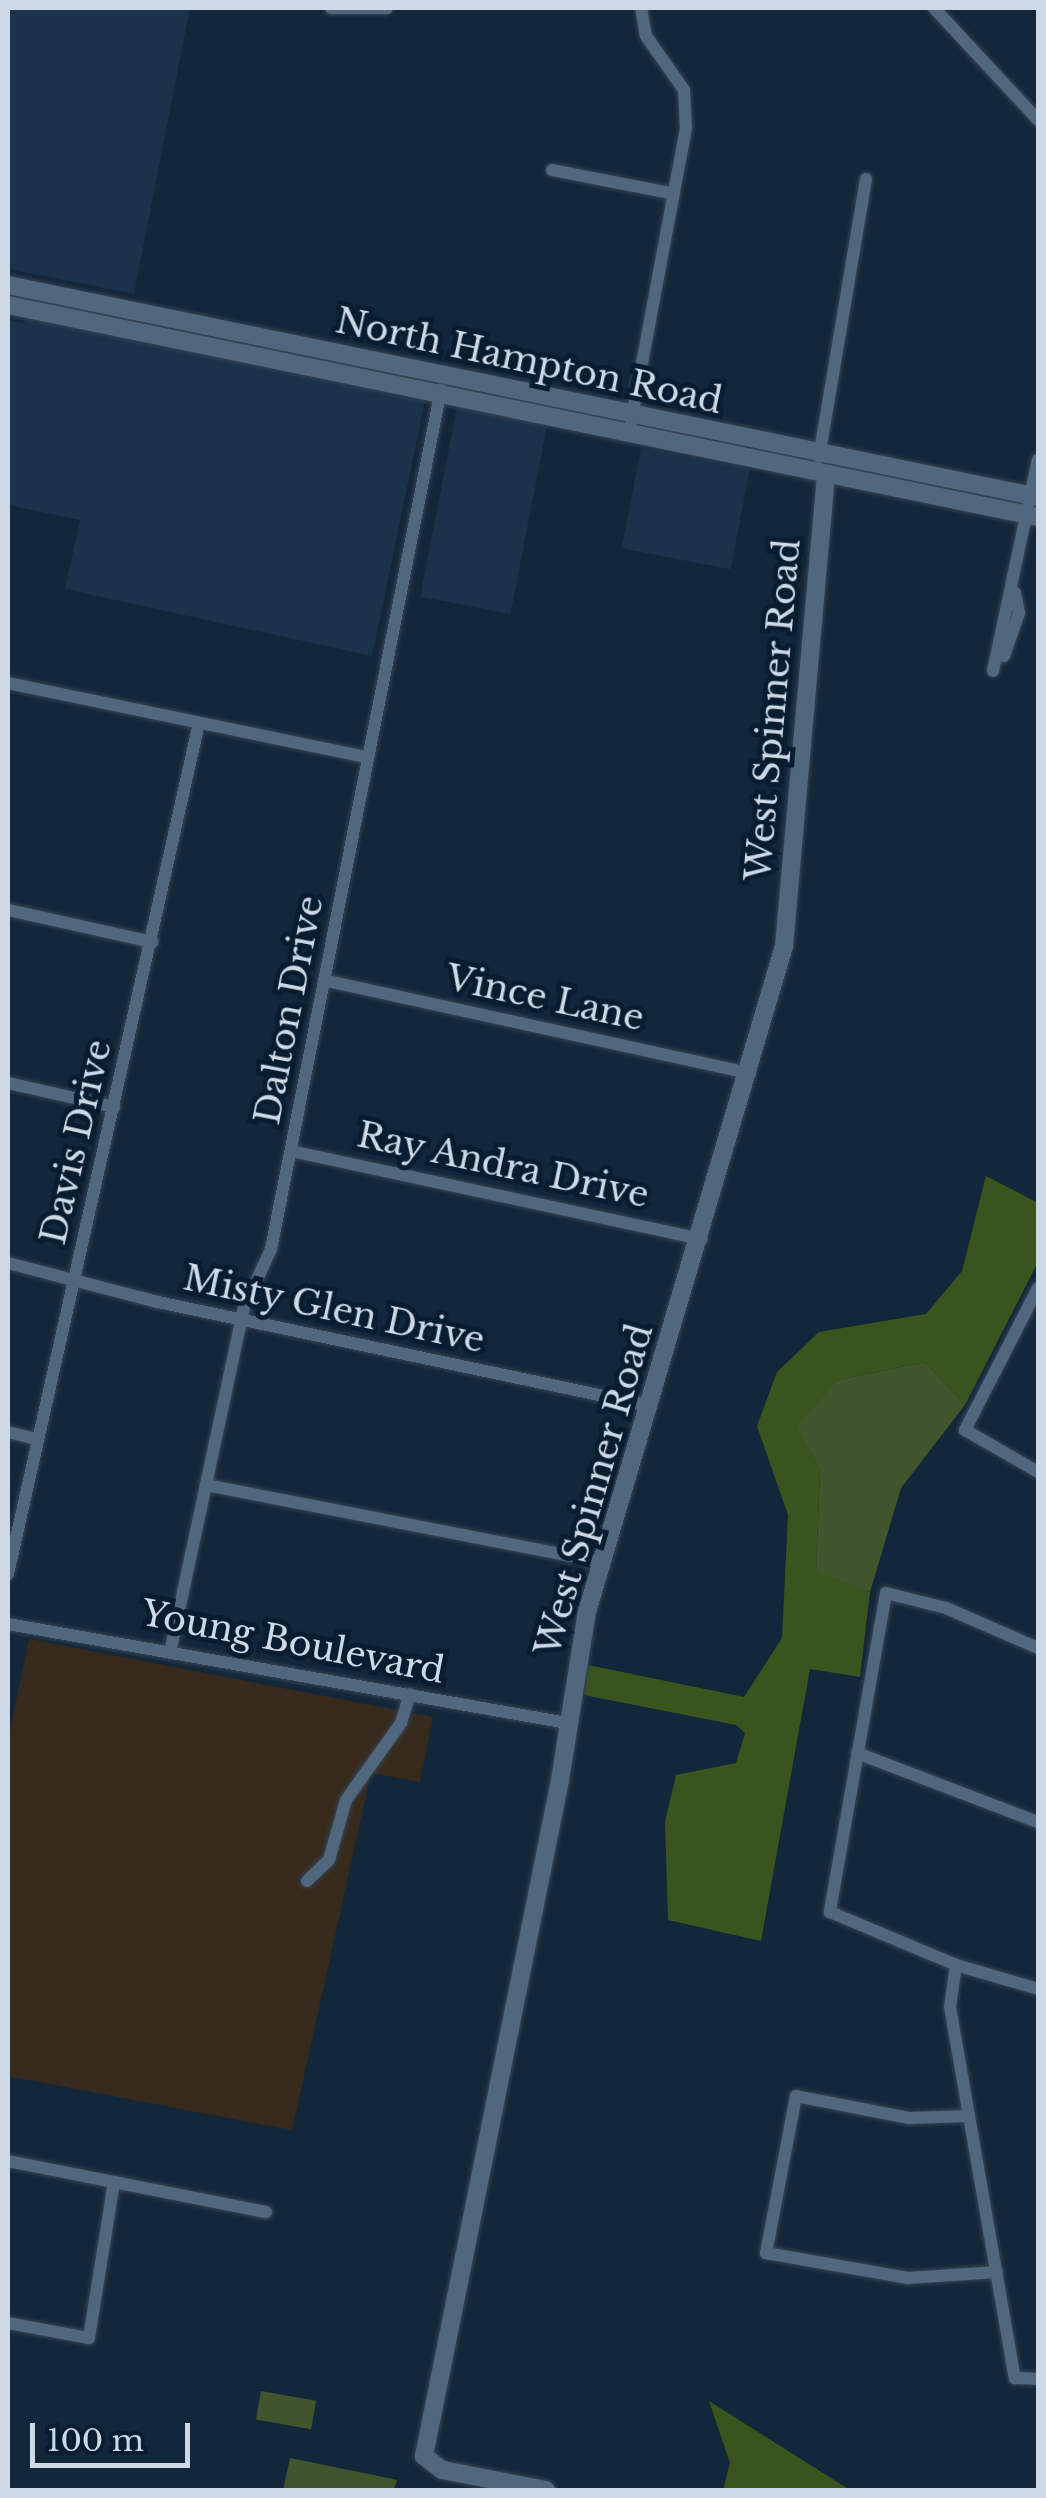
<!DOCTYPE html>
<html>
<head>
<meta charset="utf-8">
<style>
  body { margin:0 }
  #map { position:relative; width:1046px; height:2498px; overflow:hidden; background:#13273a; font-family:"Libre Baskerville",serif }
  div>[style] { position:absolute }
  .built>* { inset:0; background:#1a324a; transform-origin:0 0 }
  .education>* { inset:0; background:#372a1c }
  .green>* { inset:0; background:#40552b; transform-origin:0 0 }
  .forest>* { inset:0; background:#3a541d }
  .roads { filter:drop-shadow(0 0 2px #354454) drop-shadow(0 0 2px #354454) }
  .street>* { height:12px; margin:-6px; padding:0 6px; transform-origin:6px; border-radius:6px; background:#51677d }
  .secondary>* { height:18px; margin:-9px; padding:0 9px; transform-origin:9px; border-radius:9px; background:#51677d }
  span { translate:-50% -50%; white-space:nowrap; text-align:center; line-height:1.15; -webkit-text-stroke:10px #091d30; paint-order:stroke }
  .street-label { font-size:35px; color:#cdd9e6 }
  .frame { position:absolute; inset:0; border:10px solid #cdd9e6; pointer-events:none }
  .scale { position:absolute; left:30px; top:2423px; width:160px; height:45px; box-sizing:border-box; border:5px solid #cdd9e6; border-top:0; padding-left:12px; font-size:30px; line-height:35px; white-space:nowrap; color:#cdd9e6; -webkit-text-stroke:8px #091d30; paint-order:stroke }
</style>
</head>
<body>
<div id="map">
  <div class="built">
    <i style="clip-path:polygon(8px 8px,190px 8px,134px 294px,8px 269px)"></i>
    <i style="clip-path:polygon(26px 318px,425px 401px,372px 656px,65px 589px,80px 520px,8px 505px,8px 320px,24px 323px)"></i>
    <i style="left:457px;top:407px;width:92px;height:193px;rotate:11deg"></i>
    <i style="left:641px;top:448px;width:111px;height:102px;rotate:11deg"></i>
  </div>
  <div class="education">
    <i style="clip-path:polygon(29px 1639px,433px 1717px,420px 1782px,371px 1773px,292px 2130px,8px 2076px,8px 1739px)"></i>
  </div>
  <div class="green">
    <i style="clip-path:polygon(925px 1362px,965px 1405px,901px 1488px,870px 1592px,816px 1572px,820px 1470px,796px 1426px,837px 1380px)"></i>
    <i style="left:261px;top:2391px;width:56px;height:29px;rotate:10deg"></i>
    <i style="clip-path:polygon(290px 2458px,393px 2479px,397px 2480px,394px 2490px,283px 2490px)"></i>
  </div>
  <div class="forest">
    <i style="clip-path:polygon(986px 1176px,1038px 1203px,1038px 1262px,965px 1405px,925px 1362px,837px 1380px,797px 1426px,820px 1470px,816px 1571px,870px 1592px,860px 1677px,810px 1669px,761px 1941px,668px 1920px,665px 1822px,676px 1775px,736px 1763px,745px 1733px,736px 1725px,584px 1695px,588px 1665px,744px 1697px,782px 1638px,788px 1515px,757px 1426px,777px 1372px,819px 1332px,926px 1314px,962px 1271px)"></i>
    <i style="clip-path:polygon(709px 2401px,850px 2490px,723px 2490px,730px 2463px)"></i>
  </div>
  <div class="roads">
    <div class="street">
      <i style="left:331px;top:8px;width:56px"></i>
      <i style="left:934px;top:8px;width:153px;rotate:47.1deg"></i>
      <i style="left:552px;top:170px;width:120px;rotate:11deg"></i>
      <i style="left:631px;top:422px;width:299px;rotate:-79.4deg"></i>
      <i style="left:686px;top:128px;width:38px;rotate:-93deg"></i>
      <i style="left:684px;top:90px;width:66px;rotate:-125.1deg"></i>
      <i style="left:646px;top:36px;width:28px;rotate:-100deg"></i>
      <i style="left:819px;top:457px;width:282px;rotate:-80.4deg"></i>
      <i style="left:1004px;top:656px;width:46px;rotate:-70.8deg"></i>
      <i style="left:1019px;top:613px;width:21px;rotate:-101deg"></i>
      <i style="left:993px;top:671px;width:216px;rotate:-78deg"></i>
      <i style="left:8px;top:683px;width:365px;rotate:11.7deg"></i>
      <i style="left:8px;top:910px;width:148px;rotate:12.5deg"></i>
      <i style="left:327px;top:981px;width:433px;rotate:12.3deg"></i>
      <i style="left:8px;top:1083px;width:109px;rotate:12.8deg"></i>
      <i style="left:291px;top:1151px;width:420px;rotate:12.1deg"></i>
      <i style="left:8px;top:1263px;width:155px;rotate:14.6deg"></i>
      <i style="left:158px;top:1302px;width:504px;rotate:11.91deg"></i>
      <i style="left:1038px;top:1288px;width:160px;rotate:117.2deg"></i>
      <i style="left:965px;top:1430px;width:84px;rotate:29.9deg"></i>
      <i style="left:8px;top:1432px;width:30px;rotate:14deg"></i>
      <i style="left:206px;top:1485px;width:403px;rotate:11deg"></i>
      <i style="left:8px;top:1574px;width:872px;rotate:-77.35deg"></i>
      <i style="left:8px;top:1624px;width:568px;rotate:10.04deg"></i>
      <i style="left:171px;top:1648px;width:348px;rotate:-77.9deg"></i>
      <i style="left:244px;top:1308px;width:65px;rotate:-65.4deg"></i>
      <i style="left:271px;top:1249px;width:876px;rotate:-78.81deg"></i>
      <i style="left:1038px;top:1648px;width:100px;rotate:-156.5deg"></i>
      <i style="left:946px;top:1608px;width:62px;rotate:-166deg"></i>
      <i style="left:886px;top:1593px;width:324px;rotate:100deg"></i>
      <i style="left:830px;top:1912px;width:137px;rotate:22.8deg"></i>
      <i style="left:956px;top:1965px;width:85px;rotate:16.3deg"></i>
      <i style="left:857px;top:1753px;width:194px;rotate:20.9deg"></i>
      <i style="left:307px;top:1881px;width:30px;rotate:-44deg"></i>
      <i style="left:329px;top:1860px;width:62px;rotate:-74.2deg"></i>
      <i style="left:346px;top:1800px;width:95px;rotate:-54.5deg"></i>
      <i style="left:401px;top:1723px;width:30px;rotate:-73deg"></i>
      <i style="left:956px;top:1965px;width:42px;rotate:98.1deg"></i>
      <i style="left:950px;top:2007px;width:377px;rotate:80.1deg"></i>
      <i style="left:1015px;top:2378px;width:23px;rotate:2deg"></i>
      <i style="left:969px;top:2116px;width:60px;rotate:178.1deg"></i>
      <i style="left:909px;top:2118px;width:115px;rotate:-169deg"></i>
      <i style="left:796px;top:2096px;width:160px;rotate:100.8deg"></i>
      <i style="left:766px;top:2253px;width:144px;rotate:10deg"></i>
      <i style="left:908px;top:2278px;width:89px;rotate:-3.9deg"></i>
      <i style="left:8px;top:2161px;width:263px;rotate:11.2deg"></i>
      <i style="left:8px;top:2323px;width:82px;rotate:10.5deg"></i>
      <i style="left:89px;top:2338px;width:158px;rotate:-80.9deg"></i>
    </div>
    <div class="secondary">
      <i style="left:8px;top:285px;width:1052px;rotate:11.63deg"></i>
      <i style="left:8px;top:305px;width:1052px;rotate:11.63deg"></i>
      <i style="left:546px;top:2490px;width:106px;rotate:-169.1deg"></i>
      <i style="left:442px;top:2470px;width:23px;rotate:-142deg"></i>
      <i style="left:424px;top:2456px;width:690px;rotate:-78.62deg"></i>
      <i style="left:560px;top:1780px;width:170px;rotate:-80.9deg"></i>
      <i style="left:587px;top:1612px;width:695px;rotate:-73.52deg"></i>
      <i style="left:784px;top:946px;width:474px;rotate:-84.9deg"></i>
    </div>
  </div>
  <div class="street-label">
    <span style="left:529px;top:361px;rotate:12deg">North Hampton Road</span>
    <span style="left:773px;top:710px;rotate:-85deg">West Spinner Road</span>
    <span style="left:545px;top:998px;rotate:12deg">Vince Lane</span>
    <span style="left:289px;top:1010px;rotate:-79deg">Dalton Drive</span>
    <span style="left:76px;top:1142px;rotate:-77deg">Davis Drive</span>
    <span style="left:503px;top:1165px;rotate:12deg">Ray Andra Drive</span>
    <span style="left:334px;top:1309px;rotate:12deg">Misty Glen Drive</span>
    <span style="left:594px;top:1490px;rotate:-74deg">West Spinner Road</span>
    <span style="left:293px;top:1642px;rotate:11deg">Young Boulevard</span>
  </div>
  <div class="frame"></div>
  <div class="scale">100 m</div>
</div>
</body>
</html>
